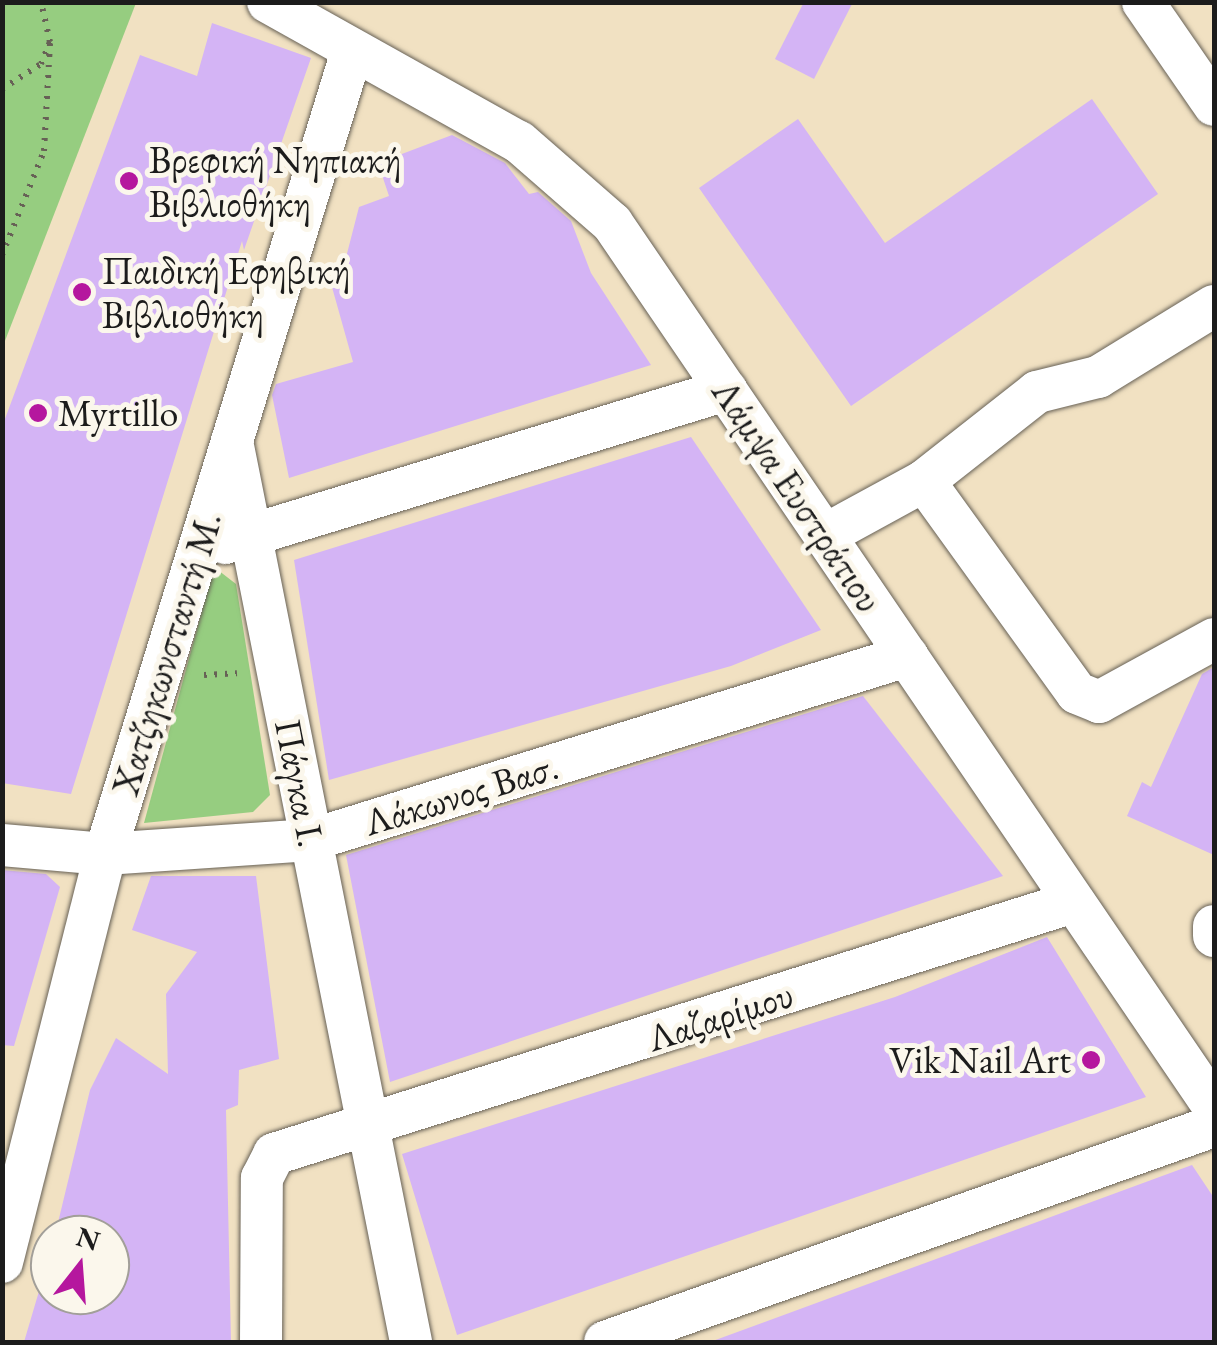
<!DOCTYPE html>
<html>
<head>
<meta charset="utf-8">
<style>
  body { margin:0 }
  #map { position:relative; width:1217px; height:1345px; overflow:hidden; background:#f1e1c2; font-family:"EB Garamond",serif }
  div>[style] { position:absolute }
  .green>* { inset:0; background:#96cd80 }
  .building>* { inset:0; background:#d4b4f5 }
  .path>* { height:6px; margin-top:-3px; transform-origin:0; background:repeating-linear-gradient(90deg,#676156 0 2.5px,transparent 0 10.5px) }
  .roads { filter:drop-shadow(0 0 2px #676156) drop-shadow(0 0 2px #676156) }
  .minor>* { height:42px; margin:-21px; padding:0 21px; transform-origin:21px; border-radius:21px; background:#fff }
  .dots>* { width:28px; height:28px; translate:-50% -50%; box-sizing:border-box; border:5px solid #fbf7ec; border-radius:50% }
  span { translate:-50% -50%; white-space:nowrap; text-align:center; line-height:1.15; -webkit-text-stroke:10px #fbf7ec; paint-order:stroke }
  .poi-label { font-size:38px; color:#1c1c1c }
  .left { translate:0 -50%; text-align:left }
  .right { translate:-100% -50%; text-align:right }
  .street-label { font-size:38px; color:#1c1c1c }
  .frame { position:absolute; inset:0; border:5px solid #1c1c1c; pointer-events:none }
  .north { position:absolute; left:30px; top:1215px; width:100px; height:100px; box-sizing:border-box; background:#fbf7ec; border:2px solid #a29f99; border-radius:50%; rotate:17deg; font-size:28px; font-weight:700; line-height:40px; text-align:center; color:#1c1c1c }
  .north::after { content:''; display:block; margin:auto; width:35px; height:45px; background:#b5179e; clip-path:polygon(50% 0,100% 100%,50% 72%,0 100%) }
</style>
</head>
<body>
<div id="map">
  <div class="green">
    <i style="clip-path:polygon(3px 2px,136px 3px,3px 346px,2px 3px)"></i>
    <i style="clip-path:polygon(214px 567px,236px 584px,270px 795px,253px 812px,144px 823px)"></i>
  </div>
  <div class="building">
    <i style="clip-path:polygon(804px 2px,853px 2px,814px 79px,775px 59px)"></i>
    <i style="clip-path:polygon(212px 23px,311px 58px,244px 250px,242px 241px,71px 794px,2px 783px,2px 427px,140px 55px,197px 76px)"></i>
    <i style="clip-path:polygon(1092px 99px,1158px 194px,851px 406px,699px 188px,798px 119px,885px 243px)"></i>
    <i style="clip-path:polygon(452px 135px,505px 163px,529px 194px,538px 192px,571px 221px,591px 273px,651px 365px,289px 478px,272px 395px,276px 384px,353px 362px,330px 280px,342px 273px,359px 207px,389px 196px,378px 163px)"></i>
    <i style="clip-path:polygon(691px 437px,821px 630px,731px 666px,329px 780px,294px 560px)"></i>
    <i style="clip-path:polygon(1214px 667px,1214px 855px,1127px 816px,1142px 782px,1151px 787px,1202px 674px)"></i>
    <i style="clip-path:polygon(863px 696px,1003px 876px,390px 1082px,346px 855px)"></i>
    <i style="clip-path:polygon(2px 870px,46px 874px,60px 887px,14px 1046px,2px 1045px)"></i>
    <i style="clip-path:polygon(151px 876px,256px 876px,279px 1059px,239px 1070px,238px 1105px,226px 1110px,231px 1342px,24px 1342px,50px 1254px,50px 1295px,110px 1295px,110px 1235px,55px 1235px,90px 1090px,116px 1038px,168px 1074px,166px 994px,197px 952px,132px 930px)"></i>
    <i style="clip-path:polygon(1047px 937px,1146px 1097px,457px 1335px,402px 1154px,895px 997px)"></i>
    <i style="clip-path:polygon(1192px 1165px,1214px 1198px,1214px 1342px,710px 1342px)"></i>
  </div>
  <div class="path">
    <i style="left:2px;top:89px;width:46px;rotate:-32.7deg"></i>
    <i style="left:41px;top:64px;width:24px;rotate:-68deg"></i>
    <i style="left:50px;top:42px;width:41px;rotate:-102.7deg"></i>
    <i style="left:2px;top:255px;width:112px;rotate:-68deg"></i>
    <i style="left:44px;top:151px;width:109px;rotate:-86.8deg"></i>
    <i style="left:204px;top:675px;width:33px;rotate:-3deg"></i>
  </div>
  <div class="roads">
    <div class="minor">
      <i style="left:268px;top:2px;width:287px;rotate:29.2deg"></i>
      <i style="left:519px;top:142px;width:123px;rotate:41.1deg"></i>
      <i style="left:612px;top:223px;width:1070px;rotate:55.75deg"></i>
      <i style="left:1143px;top:2px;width:125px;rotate:55.4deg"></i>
      <i style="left:232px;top:441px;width:919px;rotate:78.76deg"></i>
      <i style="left:924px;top:481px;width:261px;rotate:54.2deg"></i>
      <i style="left:1077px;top:693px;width:24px;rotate:22deg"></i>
      <i style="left:1099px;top:702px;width:131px;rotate:-28.7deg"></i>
      <i style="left:825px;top:535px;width:113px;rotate:-28.6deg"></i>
      <i style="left:924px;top:481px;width:144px;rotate:-38.2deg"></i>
      <i style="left:1037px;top:392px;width:63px;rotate:-13.8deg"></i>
      <i style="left:1098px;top:377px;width:136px;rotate:-31.5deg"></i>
      <i style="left:225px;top:543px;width:524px;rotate:-16.98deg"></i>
      <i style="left:2px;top:845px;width:103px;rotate:5deg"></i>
      <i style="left:105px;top:854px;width:206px;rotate:-3.9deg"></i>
      <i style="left:311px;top:840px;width:624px;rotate:-17.16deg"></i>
      <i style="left:1214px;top:926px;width:10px;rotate:90deg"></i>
      <i style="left:2px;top:1262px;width:421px;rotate:-75.8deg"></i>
      <i style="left:105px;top:854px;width:840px;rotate:-72.9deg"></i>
      <i style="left:261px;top:1342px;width:164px;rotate:-89.7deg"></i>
      <i style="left:262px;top:1178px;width:27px;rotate:-63deg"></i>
      <i style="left:274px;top:1154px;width:835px;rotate:-17.5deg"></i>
      <i style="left:605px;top:1342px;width:646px;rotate:-19.53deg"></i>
    </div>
  </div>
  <div class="dots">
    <i style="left:129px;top:181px;background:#b5179e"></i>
    <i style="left:82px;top:292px;background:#b5179e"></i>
    <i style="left:38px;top:413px;background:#b5179e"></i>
    <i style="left:1091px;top:1060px;background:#b5179e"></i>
  </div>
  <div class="poi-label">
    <span class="left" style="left:149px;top:181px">Βρεφική Νηπιακή<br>Βιβλιοθήκη</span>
    <span class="left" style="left:102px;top:292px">Παιδική Εφηβική<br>Βιβλιοθήκη</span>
    <span class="left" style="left:58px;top:413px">Myrtillo</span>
    <span class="right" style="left:1071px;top:1060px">Vik Nail Art</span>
  </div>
  <div class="street-label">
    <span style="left:798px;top:495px;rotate:56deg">Λάμψα Ευστράτιου</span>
    <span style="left:166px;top:653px;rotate:-73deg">Χατζηκωνσταντή Μ.</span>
    <span style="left:300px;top:783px;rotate:79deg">Πάγκα Ι.</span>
    <span style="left:461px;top:794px;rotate:-17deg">Λάκωνος Βασ.</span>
    <span style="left:720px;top:1016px;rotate:-18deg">Λαζαρίμου</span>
  </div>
  <div class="frame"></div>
  <div class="north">N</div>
</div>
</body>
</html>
